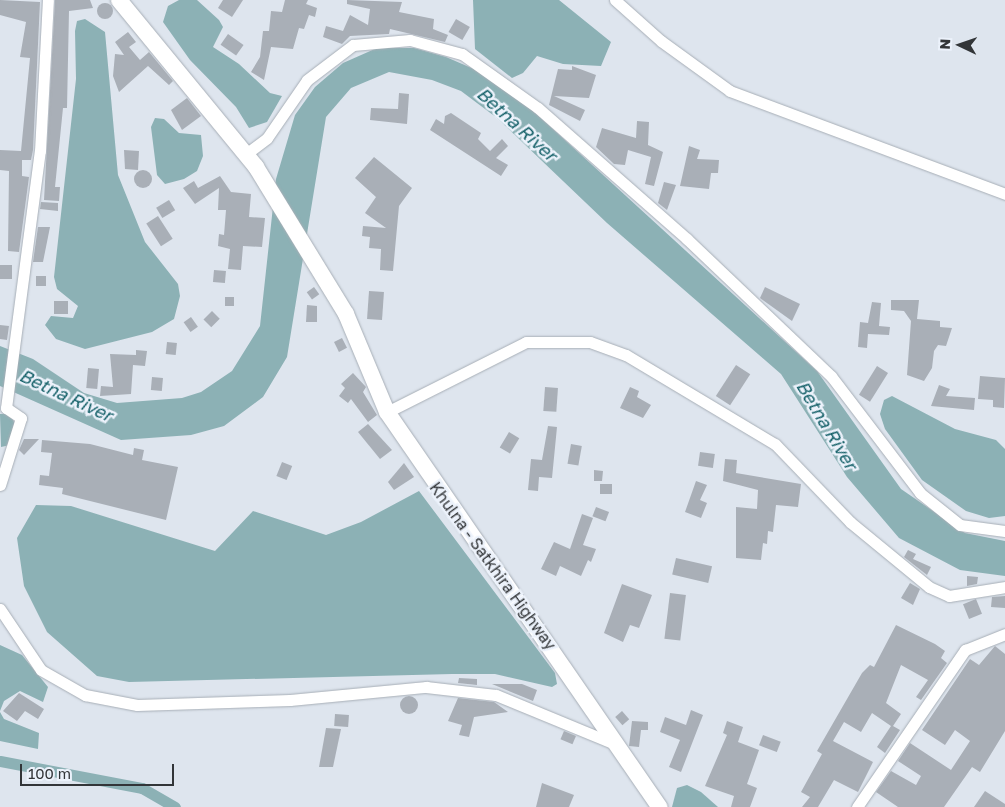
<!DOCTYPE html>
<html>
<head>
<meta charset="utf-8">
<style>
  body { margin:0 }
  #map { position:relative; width:1005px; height:807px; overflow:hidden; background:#dee5ee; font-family:"Golos Text",sans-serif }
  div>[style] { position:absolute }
  .water>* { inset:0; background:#8cb1b5 }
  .canal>* { height:11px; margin:-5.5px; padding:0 5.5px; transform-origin:5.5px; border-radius:5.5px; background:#8cb1b5 }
  .building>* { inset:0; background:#a9afb7; transform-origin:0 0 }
  .round { border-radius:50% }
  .roads { filter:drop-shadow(0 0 1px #a7aeb6) drop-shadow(0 0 1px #a7aeb6) }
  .minor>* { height:11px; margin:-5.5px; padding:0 5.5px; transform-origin:5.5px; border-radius:5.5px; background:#fff }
  .highway>* { height:16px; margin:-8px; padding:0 8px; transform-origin:8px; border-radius:8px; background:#fff }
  span { translate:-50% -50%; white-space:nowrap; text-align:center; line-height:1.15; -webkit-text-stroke:5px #ecf2fb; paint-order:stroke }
  .street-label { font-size:16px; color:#323538 }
  .water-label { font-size:18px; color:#146068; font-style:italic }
  .north { position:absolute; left:935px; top:20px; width:50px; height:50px; -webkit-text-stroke:4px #ecf2fb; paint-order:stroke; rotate:273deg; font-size:14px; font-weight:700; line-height:20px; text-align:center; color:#323538 }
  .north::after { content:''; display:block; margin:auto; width:18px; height:22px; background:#323538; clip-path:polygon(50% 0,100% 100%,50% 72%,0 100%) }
  .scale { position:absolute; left:20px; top:764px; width:154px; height:22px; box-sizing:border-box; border:2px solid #323538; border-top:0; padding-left:6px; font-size:15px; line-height:18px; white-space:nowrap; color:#323538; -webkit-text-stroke:4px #ecf2fb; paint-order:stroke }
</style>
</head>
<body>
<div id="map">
  <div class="water">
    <i style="clip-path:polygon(179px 0,197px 0,219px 20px,223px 27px,213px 47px,239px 64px,270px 93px,282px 96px,267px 122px,249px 128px,236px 107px,190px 60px,163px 22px,168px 6px)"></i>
    <i style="clip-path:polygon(473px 0,559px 0,611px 42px,601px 66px,563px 64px,537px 56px,523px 73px,512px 78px,475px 49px)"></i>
    <i style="clip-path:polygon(85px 19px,105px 32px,118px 175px,145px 242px,178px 284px,180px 296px,174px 319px,152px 332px,85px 349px,56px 339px,45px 325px,51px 316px,73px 318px,78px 306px,57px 289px,54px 277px,76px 79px,75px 31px,77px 21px)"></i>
    <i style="clip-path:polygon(377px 48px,414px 48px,446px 57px,490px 76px,518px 97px,817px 371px,901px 489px,965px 533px,1005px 541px,1005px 576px,960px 570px,899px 538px,847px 477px,781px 374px,607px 223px,497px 118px,461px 91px,432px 80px,389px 72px,351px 88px,326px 117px,287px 357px,263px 397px,224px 426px,191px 435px,121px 440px,0 386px,0 346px,33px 359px,84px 393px,117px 403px,182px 398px,201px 392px,232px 371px,260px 326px,276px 179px,295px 115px,315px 87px,343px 63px)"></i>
    <i style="clip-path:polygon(155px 118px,164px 119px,179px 133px,201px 135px,203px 156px,197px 171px,184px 179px,165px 184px,157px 175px,151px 127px)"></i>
    <i style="clip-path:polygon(892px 396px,955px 429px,996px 440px,1005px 449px,1005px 516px,989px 518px,966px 511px,922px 480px,885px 429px,880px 414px,884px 400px)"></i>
    <i style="clip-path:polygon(0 414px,10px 414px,17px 428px,10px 445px,1px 447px)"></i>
    <i style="clip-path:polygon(419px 491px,555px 673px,557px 684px,552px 687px,495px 674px,452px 674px,129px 682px,97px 676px,47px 632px,24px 586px,17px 538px,36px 505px,71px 506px,215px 551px,253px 511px,326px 535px,361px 522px)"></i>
    <i style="clip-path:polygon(0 645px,22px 655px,48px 687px,43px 702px,20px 691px,4px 701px,0 711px)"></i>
    <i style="clip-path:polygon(0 712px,4px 719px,39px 733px,38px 749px,0 741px)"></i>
    <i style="clip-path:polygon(687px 785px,701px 792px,718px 807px,672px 807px,677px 788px)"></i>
  </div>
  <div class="canal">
    <i style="left:0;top:761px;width:145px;rotate:10.8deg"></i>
    <i style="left:142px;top:788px;width:38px;rotate:30deg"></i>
  </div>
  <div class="building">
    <i style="clip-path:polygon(0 0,40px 2px,33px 150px,31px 160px,22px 160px,22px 176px,29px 177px,19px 252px,8px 251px,9px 171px,0 170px,0 150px,21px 151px,30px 58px,20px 57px,26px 22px,0 15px)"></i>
    <i style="clip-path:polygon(55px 0,90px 0,93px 8px,69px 11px,67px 108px,63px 108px,55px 187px,60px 187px,59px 201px,44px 200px)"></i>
    <i style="clip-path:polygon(223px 0,243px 0,232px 17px,218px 8px)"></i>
    <i style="clip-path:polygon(285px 0,308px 0,306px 4px,317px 8px,315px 17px,309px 15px,304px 29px,299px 28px,293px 49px,271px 47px,264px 80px,251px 72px,260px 57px,263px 31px,269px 31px,271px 11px,282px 12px)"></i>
    <i style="clip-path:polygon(347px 0,402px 2px,399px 12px,434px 19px,433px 29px,448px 35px,445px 42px,390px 29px,389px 34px,350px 36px,342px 44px,323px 37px,326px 26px,343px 31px,350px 15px,368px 25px,370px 9px,347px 4px)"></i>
    <i class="round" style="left:97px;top:3px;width:16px;height:16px"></i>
    <i style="left:456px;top:19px;width:16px;height:15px;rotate:30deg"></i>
    <i style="clip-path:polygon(128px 32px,136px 42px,129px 47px,140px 60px,149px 52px,173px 81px,169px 85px,148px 66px,119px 92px,113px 76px,115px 54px,124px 55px,115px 42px)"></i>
    <i style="left:228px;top:34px;width:19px;height:13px;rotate:35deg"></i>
    <i style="clip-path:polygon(572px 66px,596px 75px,589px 98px,554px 96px,585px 110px,580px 121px,549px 105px,558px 69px,572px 70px)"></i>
    <i style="clip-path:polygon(399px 93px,409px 94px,407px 124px,370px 120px,371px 108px,398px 109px)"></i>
    <i style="clip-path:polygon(187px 98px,201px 116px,182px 130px,171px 110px)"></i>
    <i style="clip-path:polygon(451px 113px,481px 133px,478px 139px,490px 151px,502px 139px,508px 146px,496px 158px,508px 165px,501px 176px,430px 130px,436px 119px,444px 124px,445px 116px)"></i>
    <i style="clip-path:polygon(637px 121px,649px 122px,648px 145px,663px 152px,654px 186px,645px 184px,651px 157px,628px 150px,625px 165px,614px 164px,596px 147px,602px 128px,636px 138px)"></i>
    <i style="clip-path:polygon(689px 146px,700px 150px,697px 159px,719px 160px,718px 173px,711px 173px,709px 189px,680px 186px)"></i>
    <i style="clip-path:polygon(124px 150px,139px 151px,138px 170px,125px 169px)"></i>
    <i style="clip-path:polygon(374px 157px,412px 188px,399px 206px,393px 271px,380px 270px,381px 249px,369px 248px,370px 237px,362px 236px,363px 226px,386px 228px,365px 213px,376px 197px,355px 178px)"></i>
    <i class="round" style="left:134px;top:170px;width:18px;height:18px"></i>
    <i style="clip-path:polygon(220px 176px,231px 192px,251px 194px,249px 217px,265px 218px,262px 247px,243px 246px,241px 270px,228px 269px,230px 249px,218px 246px,219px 234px,224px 235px,226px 210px,218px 210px,219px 188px,195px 204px,183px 188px,194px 181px,198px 188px)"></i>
    <i style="clip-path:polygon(664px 182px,676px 185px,667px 210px,658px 203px)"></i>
    <i style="left:169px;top:200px;width:12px;height:15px;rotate:59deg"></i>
    <i style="clip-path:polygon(41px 202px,58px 203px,58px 211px,40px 209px)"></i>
    <i style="left:158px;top:216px;width:27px;height:14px;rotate:57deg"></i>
    <i style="clip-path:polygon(38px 227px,50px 227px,43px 262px,33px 262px)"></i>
    <i style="left:0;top:265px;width:12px;height:14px"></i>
    <i style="left:214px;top:270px;width:12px;height:12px;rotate:5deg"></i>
    <i style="left:36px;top:276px;width:10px;height:10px"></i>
    <i style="left:314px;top:287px;width:9px;height:9px;rotate:54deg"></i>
    <i style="clip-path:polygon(765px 287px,800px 304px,792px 321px,760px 298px)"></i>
    <i style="left:369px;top:291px;width:15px;height:28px;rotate:4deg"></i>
    <i style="left:225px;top:297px;width:9px;height:9px"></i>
    <i style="clip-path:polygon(891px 300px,919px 300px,917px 319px,940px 321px,940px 327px,952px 328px,946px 346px,938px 345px,934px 351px,932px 368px,924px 381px,907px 375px,911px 321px,904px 311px,891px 310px)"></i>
    <i style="left:54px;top:301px;width:14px;height:13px"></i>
    <i style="clip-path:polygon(872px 302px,881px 303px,879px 326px,890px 327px,889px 335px,868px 334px,867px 348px,858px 347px,860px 322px,868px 323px)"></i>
    <i style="clip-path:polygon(307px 305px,317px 306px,317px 322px,306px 322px)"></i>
    <i style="left:212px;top:311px;width:11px;height:12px;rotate:45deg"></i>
    <i style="left:191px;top:317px;width:12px;height:9px;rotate:55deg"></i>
    <i style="clip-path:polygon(0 325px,9px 326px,7px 340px,0 339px)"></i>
    <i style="left:342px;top:338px;width:11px;height:9px;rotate:63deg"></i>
    <i style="left:167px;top:342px;width:10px;height:12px;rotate:6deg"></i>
    <i style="clip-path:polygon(136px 350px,147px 351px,145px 366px,133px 365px,131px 394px,100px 396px,101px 386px,113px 387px,110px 354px,136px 355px)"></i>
    <i style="left:736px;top:365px;width:17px;height:37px;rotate:33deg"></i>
    <i style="left:877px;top:366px;width:13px;height:34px;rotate:32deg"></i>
    <i style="left:88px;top:368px;width:11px;height:20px;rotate:5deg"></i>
    <i style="clip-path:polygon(353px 373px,366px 387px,363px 392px,377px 415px,368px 422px,351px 399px,348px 403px,339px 396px,345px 388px,341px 384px)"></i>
    <i style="clip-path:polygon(980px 376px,1005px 378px,1004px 408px,993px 407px,993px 400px,978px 399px)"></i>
    <i style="left:152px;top:377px;width:11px;height:13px;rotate:5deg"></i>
    <i style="clip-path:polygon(939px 385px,950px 389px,946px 396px,975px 398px,974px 410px,931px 406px)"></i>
    <i style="left:545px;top:387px;width:13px;height:24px;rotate:4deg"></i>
    <i style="clip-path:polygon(630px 387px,639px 391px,637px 397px,651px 405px,643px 418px,620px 408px)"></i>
    <i style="clip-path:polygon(368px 424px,392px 450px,380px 459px,358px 432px)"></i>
    <i style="clip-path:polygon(548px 426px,557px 427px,552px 478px,539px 477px,538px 491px,528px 490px,531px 459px,542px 460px)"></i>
    <i style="left:509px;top:432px;width:12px;height:18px;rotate:31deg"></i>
    <i style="clip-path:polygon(24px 439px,39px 439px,24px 455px,19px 450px)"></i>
    <i style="clip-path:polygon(42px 440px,90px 444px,133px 455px,134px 448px,144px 450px,142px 460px,178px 467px,166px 520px,62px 494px,63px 488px,39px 485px,40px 475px,49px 476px,52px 453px,41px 452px)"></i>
    <i style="left:571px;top:444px;width:11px;height:20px;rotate:10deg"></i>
    <i style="left:700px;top:452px;width:15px;height:14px;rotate:8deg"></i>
    <i style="clip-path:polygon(725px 459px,737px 460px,736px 473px,801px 484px,798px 507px,776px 505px,773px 532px,768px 531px,767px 544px,763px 543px,761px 560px,736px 558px,736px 507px,757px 509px,758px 490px,723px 481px)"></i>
    <i style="left:282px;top:462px;width:11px;height:15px;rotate:22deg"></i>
    <i style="clip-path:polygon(404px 463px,414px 477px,394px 490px,388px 482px)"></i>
    <i style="clip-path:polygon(594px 470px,603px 471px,602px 481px,594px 481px)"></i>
    <i style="clip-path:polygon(696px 481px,707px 485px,700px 500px,707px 503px,701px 518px,685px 512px)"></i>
    <i style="left:600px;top:484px;width:12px;height:10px"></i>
    <i style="left:596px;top:507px;width:14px;height:10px;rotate:21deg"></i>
    <i style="clip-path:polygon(582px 514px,593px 518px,583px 545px,596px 549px,591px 562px,588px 560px,581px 576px,560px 566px,556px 576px,541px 569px,554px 542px,570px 549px)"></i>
    <i style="clip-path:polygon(908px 550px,916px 554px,913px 559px,931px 567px,927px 575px,904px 557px)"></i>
    <i style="left:676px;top:558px;width:37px;height:17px;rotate:13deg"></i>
    <i style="clip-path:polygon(967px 576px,978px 577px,977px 584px,967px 586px)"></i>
    <i style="clip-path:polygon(910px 583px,920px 589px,913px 605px,901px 598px)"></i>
    <i style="clip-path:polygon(622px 584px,652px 595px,639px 628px,630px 625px,623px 642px,604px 633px)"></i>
    <i style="left:670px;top:593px;width:16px;height:46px;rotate:7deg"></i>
    <i style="clip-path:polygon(1005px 596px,1005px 608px,991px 607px,992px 597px)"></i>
    <i style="left:976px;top:599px;width:16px;height:14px;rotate:68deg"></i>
    <i style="clip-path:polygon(896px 625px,935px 644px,945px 651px,941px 658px,947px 663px,921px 700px,916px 697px,928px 680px,901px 665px,886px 703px,901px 714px,893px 726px,900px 730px,885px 753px,877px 747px,891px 726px,872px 713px,861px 732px,844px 722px,833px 741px,873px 762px,858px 792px,834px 780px,818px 807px,802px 807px,810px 797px,801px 792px,822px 754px,817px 751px,862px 673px,870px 665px,874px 667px)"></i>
    <i style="clip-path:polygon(995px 646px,1005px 654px,1005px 731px,980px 772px,972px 767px,944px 807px,898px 807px,876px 792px,891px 771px,916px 785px,921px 776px,898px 761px,910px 743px,951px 770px,970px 741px,955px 730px,945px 745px,922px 730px,970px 659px,979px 665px)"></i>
    <i style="clip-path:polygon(459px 678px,477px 679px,477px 685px,458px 683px)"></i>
    <i style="clip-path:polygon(492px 684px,522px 684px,537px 690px,533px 701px)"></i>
    <i style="clip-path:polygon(19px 693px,44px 709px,38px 719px,25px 711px,17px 721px,3px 711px)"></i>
    <i class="round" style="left:400px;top:696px;width:18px;height:18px"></i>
    <i style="clip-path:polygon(458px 698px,494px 702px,508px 712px,474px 717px,469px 737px,459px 735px,462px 725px,448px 721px)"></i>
    <i style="clip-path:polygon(691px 710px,703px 715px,681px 772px,669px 767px,680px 740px,660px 732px,665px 717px,686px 725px)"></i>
    <i style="left:622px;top:711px;width:11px;height:9px;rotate:49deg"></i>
    <i style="left:335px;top:714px;width:14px;height:12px;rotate:4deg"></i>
    <i style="clip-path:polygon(632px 721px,648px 722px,648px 730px,641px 730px,639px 747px,629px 746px)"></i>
    <i style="clip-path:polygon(727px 721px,743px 727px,738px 742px,759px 750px,747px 784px,757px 788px,750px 807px,731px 807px,734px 796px,705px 786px,727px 735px,723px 733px)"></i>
    <i style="clip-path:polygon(326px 728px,341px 729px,333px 767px,319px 767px)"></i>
    <i style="left:564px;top:731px;width:13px;height:9px;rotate:23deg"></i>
    <i style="left:763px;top:735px;width:19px;height:11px;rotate:21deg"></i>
    <i style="clip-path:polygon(542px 783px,574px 795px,569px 807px,536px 807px)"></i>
    <i style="clip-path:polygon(985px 791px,1005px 804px,1005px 807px,974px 807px)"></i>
  </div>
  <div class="roads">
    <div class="minor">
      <i style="left:615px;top:0;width:62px;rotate:41.7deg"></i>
      <i style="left:661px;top:41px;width:85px;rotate:35.9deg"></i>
      <i style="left:730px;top:91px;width:294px;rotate:20.5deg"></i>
      <i style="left:246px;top:154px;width:26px;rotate:-37deg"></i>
      <i style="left:267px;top:138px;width:70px;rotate:-55.4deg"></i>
      <i style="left:307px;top:80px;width:58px;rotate:-37.3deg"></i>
      <i style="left:353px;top:45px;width:57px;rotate:-5deg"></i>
      <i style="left:410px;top:40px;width:54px;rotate:15.1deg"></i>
      <i style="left:462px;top:54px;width:93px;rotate:35.4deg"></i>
      <i style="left:538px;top:108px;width:198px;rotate:41.3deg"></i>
      <i style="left:687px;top:239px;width:199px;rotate:43.6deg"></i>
      <i style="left:831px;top:376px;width:147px;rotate:52.7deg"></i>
      <i style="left:920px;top:493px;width:51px;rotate:38.7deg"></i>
      <i style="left:960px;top:525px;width:45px;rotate:7.6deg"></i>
      <i style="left:387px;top:412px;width:156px;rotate:-26.7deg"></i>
      <i style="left:526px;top:342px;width:64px"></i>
      <i style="left:590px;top:342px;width:38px;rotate:20deg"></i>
      <i style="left:626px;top:355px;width:174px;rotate:30.9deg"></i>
      <i style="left:775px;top:444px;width:108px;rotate:46.1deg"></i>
      <i style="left:850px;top:522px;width:102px;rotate:39.4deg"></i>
      <i style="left:929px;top:587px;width:22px;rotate:24deg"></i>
      <i style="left:949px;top:596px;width:57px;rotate:-9.1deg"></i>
      <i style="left:0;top:485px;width:70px;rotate:-72.6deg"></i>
      <i style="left:21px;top:418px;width:18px;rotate:-146deg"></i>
      <i style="left:6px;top:408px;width:259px;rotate:-82.5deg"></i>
      <i style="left:40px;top:151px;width:151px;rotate:-87deg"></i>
      <i style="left:0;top:609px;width:73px;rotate:56.1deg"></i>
      <i style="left:41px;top:670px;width:51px;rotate:29.6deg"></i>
      <i style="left:85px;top:695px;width:53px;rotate:10.9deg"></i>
      <i style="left:137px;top:705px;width:153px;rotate:-1.9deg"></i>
      <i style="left:290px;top:700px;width:137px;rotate:-5.5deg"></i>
      <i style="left:426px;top:687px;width:70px;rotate:6.5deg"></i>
      <i style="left:496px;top:695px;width:129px;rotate:22.4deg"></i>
      <i style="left:857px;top:807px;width:191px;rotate:-55.5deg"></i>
      <i style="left:965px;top:650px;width:43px;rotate:-21.8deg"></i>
    </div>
    <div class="highway">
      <i style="left:119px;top:0;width:216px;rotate:50.6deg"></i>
      <i style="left:256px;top:167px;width:172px;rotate:58.5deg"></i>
      <i style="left:346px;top:314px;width:106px;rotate:67.3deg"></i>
      <i style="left:387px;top:412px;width:480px;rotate:55.4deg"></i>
    </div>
  </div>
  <div class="street-label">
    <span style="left:493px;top:566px;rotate:54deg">Khulna - Satkhira Highway</span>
  </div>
  <div class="water-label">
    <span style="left:517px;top:124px;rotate:42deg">Betna River</span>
    <span style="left:66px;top:395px;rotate:25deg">Betna River</span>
    <span style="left:827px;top:425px;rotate:59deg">Betna River</span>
  </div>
  <div class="north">N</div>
  <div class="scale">100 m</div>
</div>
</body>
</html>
